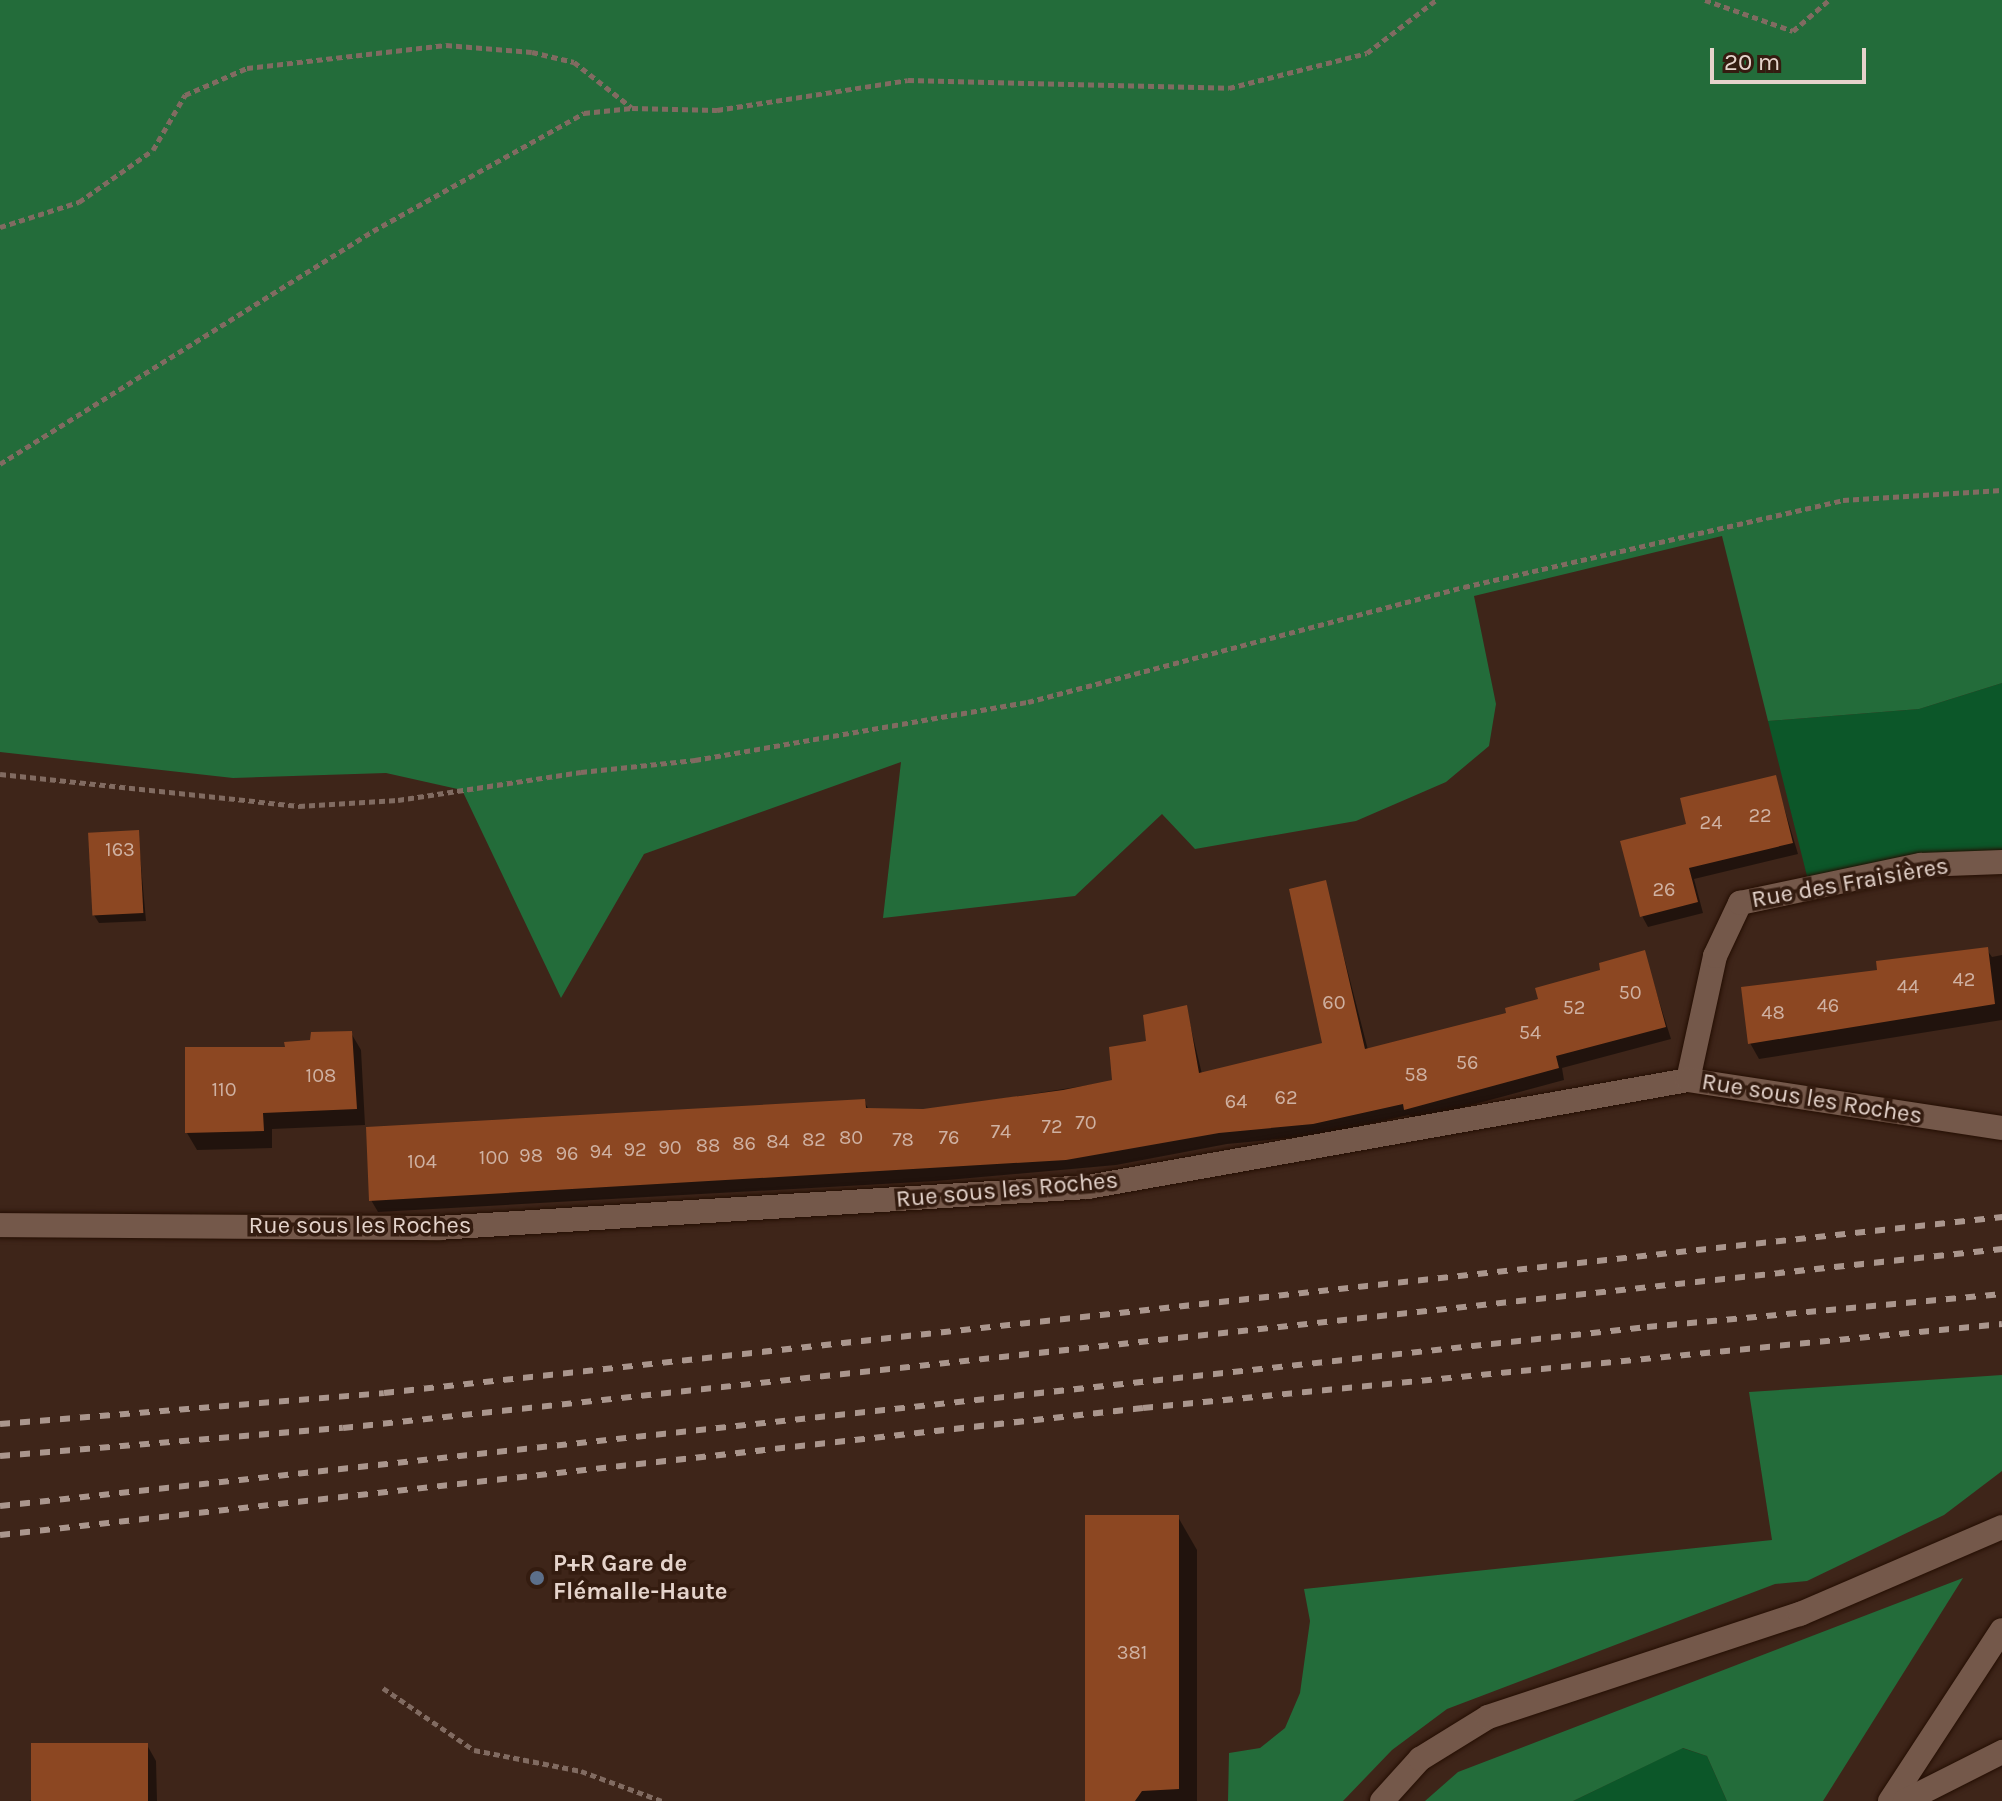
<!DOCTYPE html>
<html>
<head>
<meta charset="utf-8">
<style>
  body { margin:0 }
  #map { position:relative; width:2002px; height:1801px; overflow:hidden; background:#3e2519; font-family:Karla,sans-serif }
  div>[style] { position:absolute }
  .green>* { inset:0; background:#0c5729 }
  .forest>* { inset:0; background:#236c3a }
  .shadow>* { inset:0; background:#0007 }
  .building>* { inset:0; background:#8c4722; transform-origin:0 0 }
  .path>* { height:5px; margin-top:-2.5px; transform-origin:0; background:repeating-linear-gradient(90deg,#816b61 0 6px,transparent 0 10px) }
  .roads { filter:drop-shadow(0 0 2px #240e03) drop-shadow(0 0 2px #240e03) }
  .service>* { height:24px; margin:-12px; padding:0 12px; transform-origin:12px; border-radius:12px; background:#74584a }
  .minor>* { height:24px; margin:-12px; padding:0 12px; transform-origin:12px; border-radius:12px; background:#74584a }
  .secondary>* { height:24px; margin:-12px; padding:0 12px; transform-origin:12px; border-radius:12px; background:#74584a }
  .rail>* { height:6px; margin-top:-3px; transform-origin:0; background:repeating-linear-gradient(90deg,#aa968d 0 10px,transparent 0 20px) }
  .dots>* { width:22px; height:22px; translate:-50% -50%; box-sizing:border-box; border:4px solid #341c10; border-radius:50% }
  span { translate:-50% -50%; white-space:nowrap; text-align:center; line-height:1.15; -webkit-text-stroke:7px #341c10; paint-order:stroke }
  .number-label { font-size:20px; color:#cfb1a2 }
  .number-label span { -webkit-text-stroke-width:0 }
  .street-label { font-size:24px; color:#e5d4cc }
  .poi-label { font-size:24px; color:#e5d4cc; font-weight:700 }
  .left { translate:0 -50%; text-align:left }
  .scale { position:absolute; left:1710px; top:48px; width:156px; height:36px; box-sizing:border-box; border:4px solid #e5d4cc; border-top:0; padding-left:10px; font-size:24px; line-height:28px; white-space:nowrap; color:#e5d4cc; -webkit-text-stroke:6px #341c10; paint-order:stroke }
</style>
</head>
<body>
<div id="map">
  <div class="green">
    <i style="clip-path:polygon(2002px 683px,2002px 862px,1810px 888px,1768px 721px,1919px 709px)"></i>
    <i style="clip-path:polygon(1682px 1748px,1707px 1756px,1727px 1801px,1573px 1801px)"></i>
  </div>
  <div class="forest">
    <i style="clip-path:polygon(0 0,2002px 0,2002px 683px,1919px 709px,1768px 721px,1722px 536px,1474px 596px,1496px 704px,1489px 746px,1446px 782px,1356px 821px,1195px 849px,1162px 814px,1075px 896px,883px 918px,901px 762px,644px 854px,561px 998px,462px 790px,386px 773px,233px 778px,0 752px)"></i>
    <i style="clip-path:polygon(2002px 1375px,2002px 1471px,1944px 1515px,1807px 1581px,1775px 1584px,1447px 1709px,1392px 1750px,1343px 1801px,1228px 1801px,1229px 1753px,1260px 1748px,1285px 1728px,1300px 1693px,1310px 1621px,1304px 1589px,1772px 1540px,1749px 1392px)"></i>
    <i style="clip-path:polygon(1963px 1578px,1823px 1801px,1727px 1801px,1707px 1756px,1683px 1748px,1573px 1801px,1425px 1801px,1458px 1772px)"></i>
  </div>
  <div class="shadow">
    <i style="clip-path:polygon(1775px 777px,1798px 854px,1694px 879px,1703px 913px,1648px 927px,1642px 916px,1689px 825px)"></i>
    <i style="clip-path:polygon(138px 832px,146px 921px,99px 923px,94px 915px)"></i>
    <i style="clip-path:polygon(1325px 883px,1368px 1050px,1509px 1015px,1644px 953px,1671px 1039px,1562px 1068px,1564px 1080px,1413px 1121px,1409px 1115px,1320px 1135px,1227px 1144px,1116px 1165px,936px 1181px,378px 1212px,371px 1200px,864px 1101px,869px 1110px,923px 1111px,1115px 1081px,1186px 1008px,1202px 1074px,1325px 1044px)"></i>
    <i style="clip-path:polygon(1987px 950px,1992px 957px,2002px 955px,2002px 1020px,1759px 1059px,1750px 1043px,1880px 971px)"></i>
    <i style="clip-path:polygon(351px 1033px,361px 1050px,365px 1125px,272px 1129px,272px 1148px,197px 1150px,187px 1133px,287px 1049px)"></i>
    <i style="clip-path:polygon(1178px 1517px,1197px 1550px,1197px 1801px,1087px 1801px)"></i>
    <i style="clip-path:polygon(147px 1745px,156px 1761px,157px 1801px,29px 1801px)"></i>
  </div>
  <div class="building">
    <i style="clip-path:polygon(1776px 775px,1793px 843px,1689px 868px,1698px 902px,1640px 917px,1620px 841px,1686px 824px,1680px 798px)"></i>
    <i style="left:139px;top:830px;width:83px;height:51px;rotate:87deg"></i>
    <i style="clip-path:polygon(1326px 880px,1365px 1049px,1506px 1013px,1505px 1008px,1538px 999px,1535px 988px,1600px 970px,1599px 963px,1645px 950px,1666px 1027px,1556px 1056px,1559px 1068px,1404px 1110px,1403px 1104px,1313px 1124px,1219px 1133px,1066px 1160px,369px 1201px,366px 1127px,865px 1099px,866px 1108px,923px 1109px,1063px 1090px,1112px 1080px,1109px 1047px,1146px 1041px,1143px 1015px,1187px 1005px,1199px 1073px,1322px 1043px,1289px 889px)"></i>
    <i style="clip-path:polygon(1988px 947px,1995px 1004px,1748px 1044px,1741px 987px,1877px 970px,1876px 961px)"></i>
    <i style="clip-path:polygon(352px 1031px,357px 1109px,263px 1113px,264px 1131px,185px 1133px,185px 1047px,285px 1047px,284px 1042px,310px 1040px,311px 1032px)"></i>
    <i style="clip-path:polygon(1085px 1515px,1179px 1515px,1179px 1789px,1142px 1791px,1135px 1801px,1085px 1801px)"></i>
    <i style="left:31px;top:1743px;width:117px;height:58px"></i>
  </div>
  <div class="path">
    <i style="left:1705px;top:0;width:93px;rotate:19.4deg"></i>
    <i style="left:1793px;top:31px;width:48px;rotate:-40.7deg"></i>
    <i style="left:0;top:227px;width:83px;rotate:-17.6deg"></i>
    <i style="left:79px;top:202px;width:90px;rotate:-35.1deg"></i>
    <i style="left:153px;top:150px;width:64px;rotate:-59.8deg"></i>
    <i style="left:185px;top:95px;width:68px;rotate:-23.5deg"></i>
    <i style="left:247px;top:68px;width:200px;rotate:-6.6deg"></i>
    <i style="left:446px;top:45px;width:86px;rotate:4.7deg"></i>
    <i style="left:532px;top:52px;width:43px;rotate:13.4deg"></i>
    <i style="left:574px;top:62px;width:73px;rotate:38.3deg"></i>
    <i style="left:0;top:464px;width:440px;rotate:-32deg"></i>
    <i style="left:373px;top:231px;width:242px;rotate:-29.2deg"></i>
    <i style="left:584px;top:113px;width:48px;rotate:-5.9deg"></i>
    <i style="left:632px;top:108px;width:85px;rotate:1.3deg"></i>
    <i style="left:717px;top:110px;width:193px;rotate:-8.9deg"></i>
    <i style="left:908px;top:80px;width:321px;rotate:1.4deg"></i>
    <i style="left:1229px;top:88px;width:142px;rotate:-14.2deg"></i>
    <i style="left:1367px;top:53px;width:87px;rotate:-37.5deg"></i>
    <i style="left:0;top:774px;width:301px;rotate:6.1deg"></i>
    <i style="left:299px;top:806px;width:99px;rotate:-3.5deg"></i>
    <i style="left:398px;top:800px;width:185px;rotate:-8.7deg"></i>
    <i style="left:581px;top:772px;width:115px;rotate:-6deg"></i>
    <i style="left:695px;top:760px;width:338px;rotate:-9.9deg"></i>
    <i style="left:1028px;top:702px;width:451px;rotate:-14.8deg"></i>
    <i style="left:1464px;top:587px;width:389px;rotate:-12.9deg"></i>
    <i style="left:1843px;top:500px;width:159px;rotate:-3.6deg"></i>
    <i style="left:383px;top:1688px;width:110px;rotate:34.3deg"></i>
    <i style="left:474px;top:1750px;width:109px;rotate:11.1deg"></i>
    <i style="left:581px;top:1771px;width:86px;rotate:20.3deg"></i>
  </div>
  <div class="roads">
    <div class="service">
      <i style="left:1688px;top:1080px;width:127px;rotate:-77.7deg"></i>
      <i style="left:1715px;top:956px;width:59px;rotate:-64.7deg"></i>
      <i style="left:1740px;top:903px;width:185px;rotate:-11.9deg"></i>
      <i style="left:1921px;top:865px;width:81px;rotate:-2.1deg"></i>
    </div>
    <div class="minor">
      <i style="left:0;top:1225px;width:438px;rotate:0.4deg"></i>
      <i style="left:438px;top:1228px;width:651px;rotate:-3.61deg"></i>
      <i style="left:1088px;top:1187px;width:609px;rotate:-10.11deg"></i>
      <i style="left:1688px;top:1080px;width:318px;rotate:8.7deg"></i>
    </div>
    <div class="secondary">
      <i style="left:1382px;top:1801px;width:57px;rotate:-47.9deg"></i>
      <i style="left:1420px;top:1759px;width:80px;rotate:-31.7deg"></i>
      <i style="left:1488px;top:1717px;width:329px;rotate:-18.3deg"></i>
      <i style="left:1800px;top:1614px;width:220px;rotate:-23.3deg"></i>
      <i style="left:1890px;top:1801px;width:204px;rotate:-56.8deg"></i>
      <i style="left:1905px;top:1801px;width:109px;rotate:-26.8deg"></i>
    </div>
  </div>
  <div class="rail">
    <i style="left:0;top:1424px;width:385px;rotate:-4.6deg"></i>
    <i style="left:384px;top:1393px;width:1628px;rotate:-6.21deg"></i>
    <i style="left:0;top:1456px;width:344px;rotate:-4.7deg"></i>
    <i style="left:343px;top:1428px;width:1669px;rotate:-6.16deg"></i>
    <i style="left:0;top:1506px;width:1657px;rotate:-6.2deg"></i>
    <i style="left:1647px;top:1327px;width:357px;rotate:-5.3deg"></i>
    <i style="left:0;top:1535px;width:1150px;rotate:-6.34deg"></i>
    <i style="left:1143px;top:1408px;width:863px;rotate:-5.59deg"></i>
  </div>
  <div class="dots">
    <i style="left:537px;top:1578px;background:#5c6f8a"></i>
  </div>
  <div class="number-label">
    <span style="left:1760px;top:815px">22</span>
    <span style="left:1711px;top:822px">24</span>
    <span style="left:120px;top:849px">163</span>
    <span style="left:1664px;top:889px">26</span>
    <span style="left:1964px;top:979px">42</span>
    <span style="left:1908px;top:986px">44</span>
    <span style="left:1630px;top:992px">50</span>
    <span style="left:1334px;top:1002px">60</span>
    <span style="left:1828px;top:1005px">46</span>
    <span style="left:1574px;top:1007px">52</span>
    <span style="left:1773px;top:1012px">48</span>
    <span style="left:1530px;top:1032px">54</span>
    <span style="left:1467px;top:1062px">56</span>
    <span style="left:1416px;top:1074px">58</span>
    <span style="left:321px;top:1075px">108</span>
    <span style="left:224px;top:1089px">110</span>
    <span style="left:1286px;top:1097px">62</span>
    <span style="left:1236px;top:1101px">64</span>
    <span style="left:1086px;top:1122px">70</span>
    <span style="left:1052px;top:1126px">72</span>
    <span style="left:1001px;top:1131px">74</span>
    <span style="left:851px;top:1137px">80</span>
    <span style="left:949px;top:1137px">76</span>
    <span style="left:814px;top:1139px">82</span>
    <span style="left:903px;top:1139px">78</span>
    <span style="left:778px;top:1141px">84</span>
    <span style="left:744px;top:1143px">86</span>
    <span style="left:708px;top:1145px">88</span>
    <span style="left:670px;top:1147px">90</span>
    <span style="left:635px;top:1149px">92</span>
    <span style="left:601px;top:1151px">94</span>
    <span style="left:567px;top:1153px">96</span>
    <span style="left:531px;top:1155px">98</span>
    <span style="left:494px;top:1157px">100</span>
    <span style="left:422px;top:1161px">104</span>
    <span style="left:1132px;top:1652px">381</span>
  </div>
  <div class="street-label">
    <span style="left:1850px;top:883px;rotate:-10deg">Rue des Fraisières</span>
    <span style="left:1812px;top:1099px;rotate:9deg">Rue sous les Roches</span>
    <span style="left:1007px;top:1190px;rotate:-5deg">Rue sous les Roches</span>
    <span style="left:360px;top:1226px">Rue sous les Roches</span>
  </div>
  <div class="poi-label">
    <span class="left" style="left:553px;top:1578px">P+R Gare de<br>Flémalle-Haute</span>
  </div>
  <div class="scale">20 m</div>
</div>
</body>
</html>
